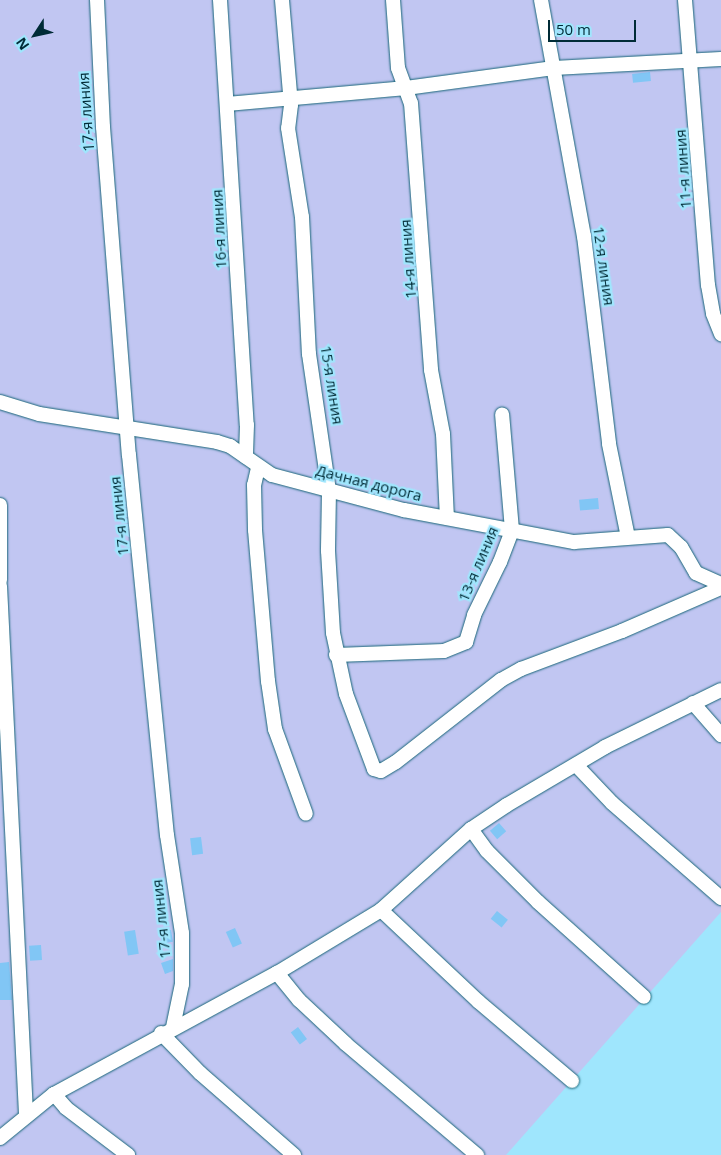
<!DOCTYPE html>
<html>
<head>
<meta charset="utf-8">
<style>
  body { margin:0 }
  #map { position:relative; width:721px; height:1155px; overflow:hidden; background:#9fe6fd; font-family:"Open Sans",sans-serif }
  div>[style] { position:absolute }
  .green>* { inset:0; background:#c1c6f2 }
  .building>* { inset:0; background:#81c6f5; transform-origin:0 0 }
  .roads { filter:drop-shadow(0 0 1px #186579) drop-shadow(0 0 1px #186579) }
  .street>* { height:14px; margin:-7px; padding:0 7px; transform-origin:7px; border-radius:7px; background:#fff }
  span { translate:-50% -50%; white-space:nowrap; text-align:center; line-height:1.15; -webkit-text-stroke:4.5px #9fe6fd; paint-order:stroke }
  .street-label { font-size:15px; color:#002b36 }
  .north { position:absolute; left:10px; top:10px; width:50px; height:50px; -webkit-text-stroke:4px #9fe6fd; paint-order:stroke; rotate:235deg; font-size:14px; font-weight:700; line-height:20px; text-align:center; color:#002b36 }
  .north::after { content:''; display:block; margin:auto; width:18px; height:22px; background:#002b36; clip-path:polygon(50% 0,100% 100%,50% 72%,0 100%) }
  .scale { position:absolute; left:548px; top:20px; width:88px; height:22px; box-sizing:border-box; border:2px solid #002b36; border-top:0; padding-left:6px; font-size:15px; line-height:18px; white-space:nowrap; color:#002b36; -webkit-text-stroke:4px #9fe6fd; paint-order:stroke }
</style>
</head>
<body>
<div id="map">
  <div class="green">
    <i style="clip-path:polygon(0 0,721px 0,721px 912px,506px 1155px,0 1155px)"></i>
  </div>
  <div class="building">
    <i style="left:650px;top:72px;width:9px;height:18px;rotate:84deg"></i>
    <i style="left:598px;top:498px;width:11px;height:19px;rotate:85deg"></i>
    <i style="left:499px;top:823px;width:11px;height:12px;rotate:49deg"></i>
    <i style="left:201px;top:837px;width:17px;height:11px;rotate:83deg"></i>
    <i style="left:497px;top:911px;width:14px;height:10px;rotate:39deg"></i>
    <i style="left:235px;top:928px;width:17px;height:10px;rotate:66deg"></i>
    <i style="left:135px;top:930px;width:24px;height:11px;rotate:81deg"></i>
    <i style="left:171px;top:930px;width:12px;height:11px;rotate:81deg"></i>
    <i style="left:41px;top:945px;width:15px;height:12px;rotate:86deg"></i>
    <i style="clip-path:polygon(173px 959px,173px 971px,165px 974px,161px 963px)"></i>
    <i style="clip-path:polygon(9px 962px,12px 1000px,0 1000px,0 963px)"></i>
    <i style="left:298px;top:1027px;width:15px;height:9px;rotate:53deg"></i>
  </div>
  <div class="roads">
    <div class="street">
      <i style="left:97px;top:0;width:127px;rotate:87.3deg"></i>
      <i style="left:103px;top:127px;width:329px;rotate:85.5deg"></i>
      <i style="left:129px;top:455px;width:382px;rotate:84.3deg"></i>
      <i style="left:167px;top:835px;width:99px;rotate:81.3deg"></i>
      <i style="left:182px;top:933px;width:51px;rotate:90deg"></i>
      <i style="left:182px;top:984px;width:44px;rotate:101.8deg"></i>
      <i style="left:220px;top:0;width:426px;rotate:86.4deg"></i>
      <i style="left:247px;top:425px;width:32px;rotate:92deg"></i>
      <i style="left:282px;top:0;width:105px;rotate:85.1deg"></i>
      <i style="left:291px;top:105px;width:23px;rotate:97deg"></i>
      <i style="left:288px;top:128px;width:90px;rotate:81.1deg"></i>
      <i style="left:302px;top:217px;width:137px;rotate:87.1deg"></i>
      <i style="left:309px;top:354px;width:138px;rotate:81.7deg"></i>
      <i style="left:329px;top:491px;width:60px;rotate:91deg"></i>
      <i style="left:328px;top:551px;width:82px;rotate:86.5deg"></i>
      <i style="left:333px;top:633px;width:62px;rotate:78deg"></i>
      <i style="left:346px;top:694px;width:80px;rotate:69.5deg"></i>
      <i style="left:374px;top:769px;width:7px;rotate:16deg"></i>
      <i style="left:381px;top:771px;width:17px;rotate:-31deg"></i>
      <i style="left:396px;top:762px;width:133px;rotate:-38deg"></i>
      <i style="left:501px;top:680px;width:23px;rotate:-29deg"></i>
      <i style="left:521px;top:669px;width:108px;rotate:-20.6deg"></i>
      <i style="left:622px;top:631px;width:108px;rotate:-23.5deg"></i>
      <i style="left:393px;top:0;width:68px;rotate:85.8deg"></i>
      <i style="left:398px;top:68px;width:37px;rotate:70deg"></i>
      <i style="left:411px;top:103px;width:268px;rotate:85.7deg"></i>
      <i style="left:431px;top:370px;width:65px;rotate:79.4deg"></i>
      <i style="left:443px;top:434px;width:84px;rotate:87.3deg"></i>
      <i style="left:541px;top:0;width:240px;rotate:79.7deg"></i>
      <i style="left:584px;top:236px;width:209px;rotate:83.1deg"></i>
      <i style="left:609px;top:444px;width:95px;rotate:78.5deg"></i>
      <i style="left:685px;top:0;width:286px;rotate:85.4deg"></i>
      <i style="left:708px;top:285px;width:29px;rotate:80deg"></i>
      <i style="left:713px;top:314px;width:22px;rotate:68deg"></i>
      <i style="left:227px;top:104px;width:180px;rotate:-5.1deg"></i>
      <i style="left:406px;top:88px;width:149px;rotate:-7.7deg"></i>
      <i style="left:554px;top:68px;width:167px;rotate:-3.1deg"></i>
      <i style="left:0;top:402px;width:41px;rotate:17.1deg"></i>
      <i style="left:39px;top:414px;width:180px;rotate:8.9deg"></i>
      <i style="left:217px;top:442px;width:14px;rotate:17deg"></i>
      <i style="left:230px;top:446px;width:51px;rotate:34.6deg"></i>
      <i style="left:272px;top:475px;width:137px;rotate:14.9deg"></i>
      <i style="left:404px;top:510px;width:173px;rotate:10.7deg"></i>
      <i style="left:574px;top:542px;width:94px;rotate:-4.3deg"></i>
      <i style="left:668px;top:535px;width:18px;rotate:43deg"></i>
      <i style="left:681px;top:547px;width:30px;rotate:60deg"></i>
      <i style="left:696px;top:573px;width:27px;rotate:24deg"></i>
      <i style="left:258px;top:468px;width:17px;rotate:103deg"></i>
      <i style="left:254px;top:485px;width:45px;rotate:88.7deg"></i>
      <i style="left:255px;top:530px;width:152px;rotate:85.1deg"></i>
      <i style="left:268px;top:681px;width:49px;rotate:81.7deg"></i>
      <i style="left:275px;top:729px;width:90px;rotate:70deg"></i>
      <i style="left:0;top:505px;width:75px;rotate:90deg"></i>
      <i style="left:0;top:586px;width:529px;rotate:87.18deg"></i>
      <i style="left:336px;top:655px;width:108px;rotate:-2.1deg"></i>
      <i style="left:444px;top:651px;width:24px;rotate:-22deg"></i>
      <i style="left:466px;top:642px;width:28px;rotate:-73deg"></i>
      <i style="left:474px;top:615px;width:59px;rotate:-63.9deg"></i>
      <i style="left:500px;top:562px;width:34px;rotate:-69deg"></i>
      <i style="left:512px;top:530px;width:116px;rotate:-94.9deg"></i>
      <i style="left:693px;top:703px;width:43px;rotate:48.8deg"></i>
      <i style="left:576px;top:765px;width:52px;rotate:46.5deg"></i>
      <i style="left:612px;top:803px;width:145px;rotate:41.1deg"></i>
      <i style="left:471px;top:829px;width:27px;rotate:54deg"></i>
      <i style="left:487px;top:851px;width:72px;rotate:45deg"></i>
      <i style="left:538px;top:902px;width:142px;rotate:41.9deg"></i>
      <i style="left:381px;top:910px;width:134px;rotate:43.2deg"></i>
      <i style="left:479px;top:1002px;width:122px;rotate:40.3deg"></i>
      <i style="left:277px;top:973px;width:35px;rotate:51deg"></i>
      <i style="left:299px;top:1000px;width:64px;rotate:43.1deg"></i>
      <i style="left:346px;top:1044px;width:172px;rotate:40.3deg"></i>
      <i style="left:161px;top:1033px;width:56px;rotate:45.7deg"></i>
      <i style="left:200px;top:1073px;width:125px;rotate:41.1deg"></i>
      <i style="left:54px;top:1094px;width:18px;rotate:49deg"></i>
      <i style="left:66px;top:1108px;width:78px;rotate:37.2deg"></i>
      <i style="left:0;top:1138px;width:70px;rotate:-39.2deg"></i>
      <i style="left:54px;top:1094px;width:254px;rotate:-28.5deg"></i>
      <i style="left:277px;top:973px;width:122px;rotate:-31.2deg"></i>
      <i style="left:381px;top:910px;width:121px;rotate:-42deg"></i>
      <i style="left:471px;top:829px;width:43px;rotate:-33.7deg"></i>
      <i style="left:507px;top:805px;width:114px;rotate:-30.6deg"></i>
      <i style="left:605px;top:747px;width:129px;rotate:-26.2deg"></i>
    </div>
  </div>
  <div class="street-label">
    <span style="left:86px;top:112px;rotate:-94deg">17-я линия</span>
    <span style="left:683px;top:169px;rotate:-94deg">11-я линия</span>
    <span style="left:219px;top:229px;rotate:-93deg">16-я линия</span>
    <span style="left:408px;top:259px;rotate:-94deg">14-я линия</span>
    <span style="left:604px;top:266px;rotate:82deg">12-я линия</span>
    <span style="left:332px;top:385px;rotate:81deg">15-я линия</span>
    <span style="left:369px;top:483px;rotate:14deg">Дачная дорога</span>
    <span style="left:119px;top:516px;rotate:-96deg">17-я линия</span>
    <span style="left:478px;top:564px;rotate:-67deg">13-я линия</span>
    <span style="left:161px;top:919px;rotate:-96deg">17-я линия</span>
  </div>
  <div class="north">N</div>
  <div class="scale">50 m</div>
</div>
</body>
</html>
